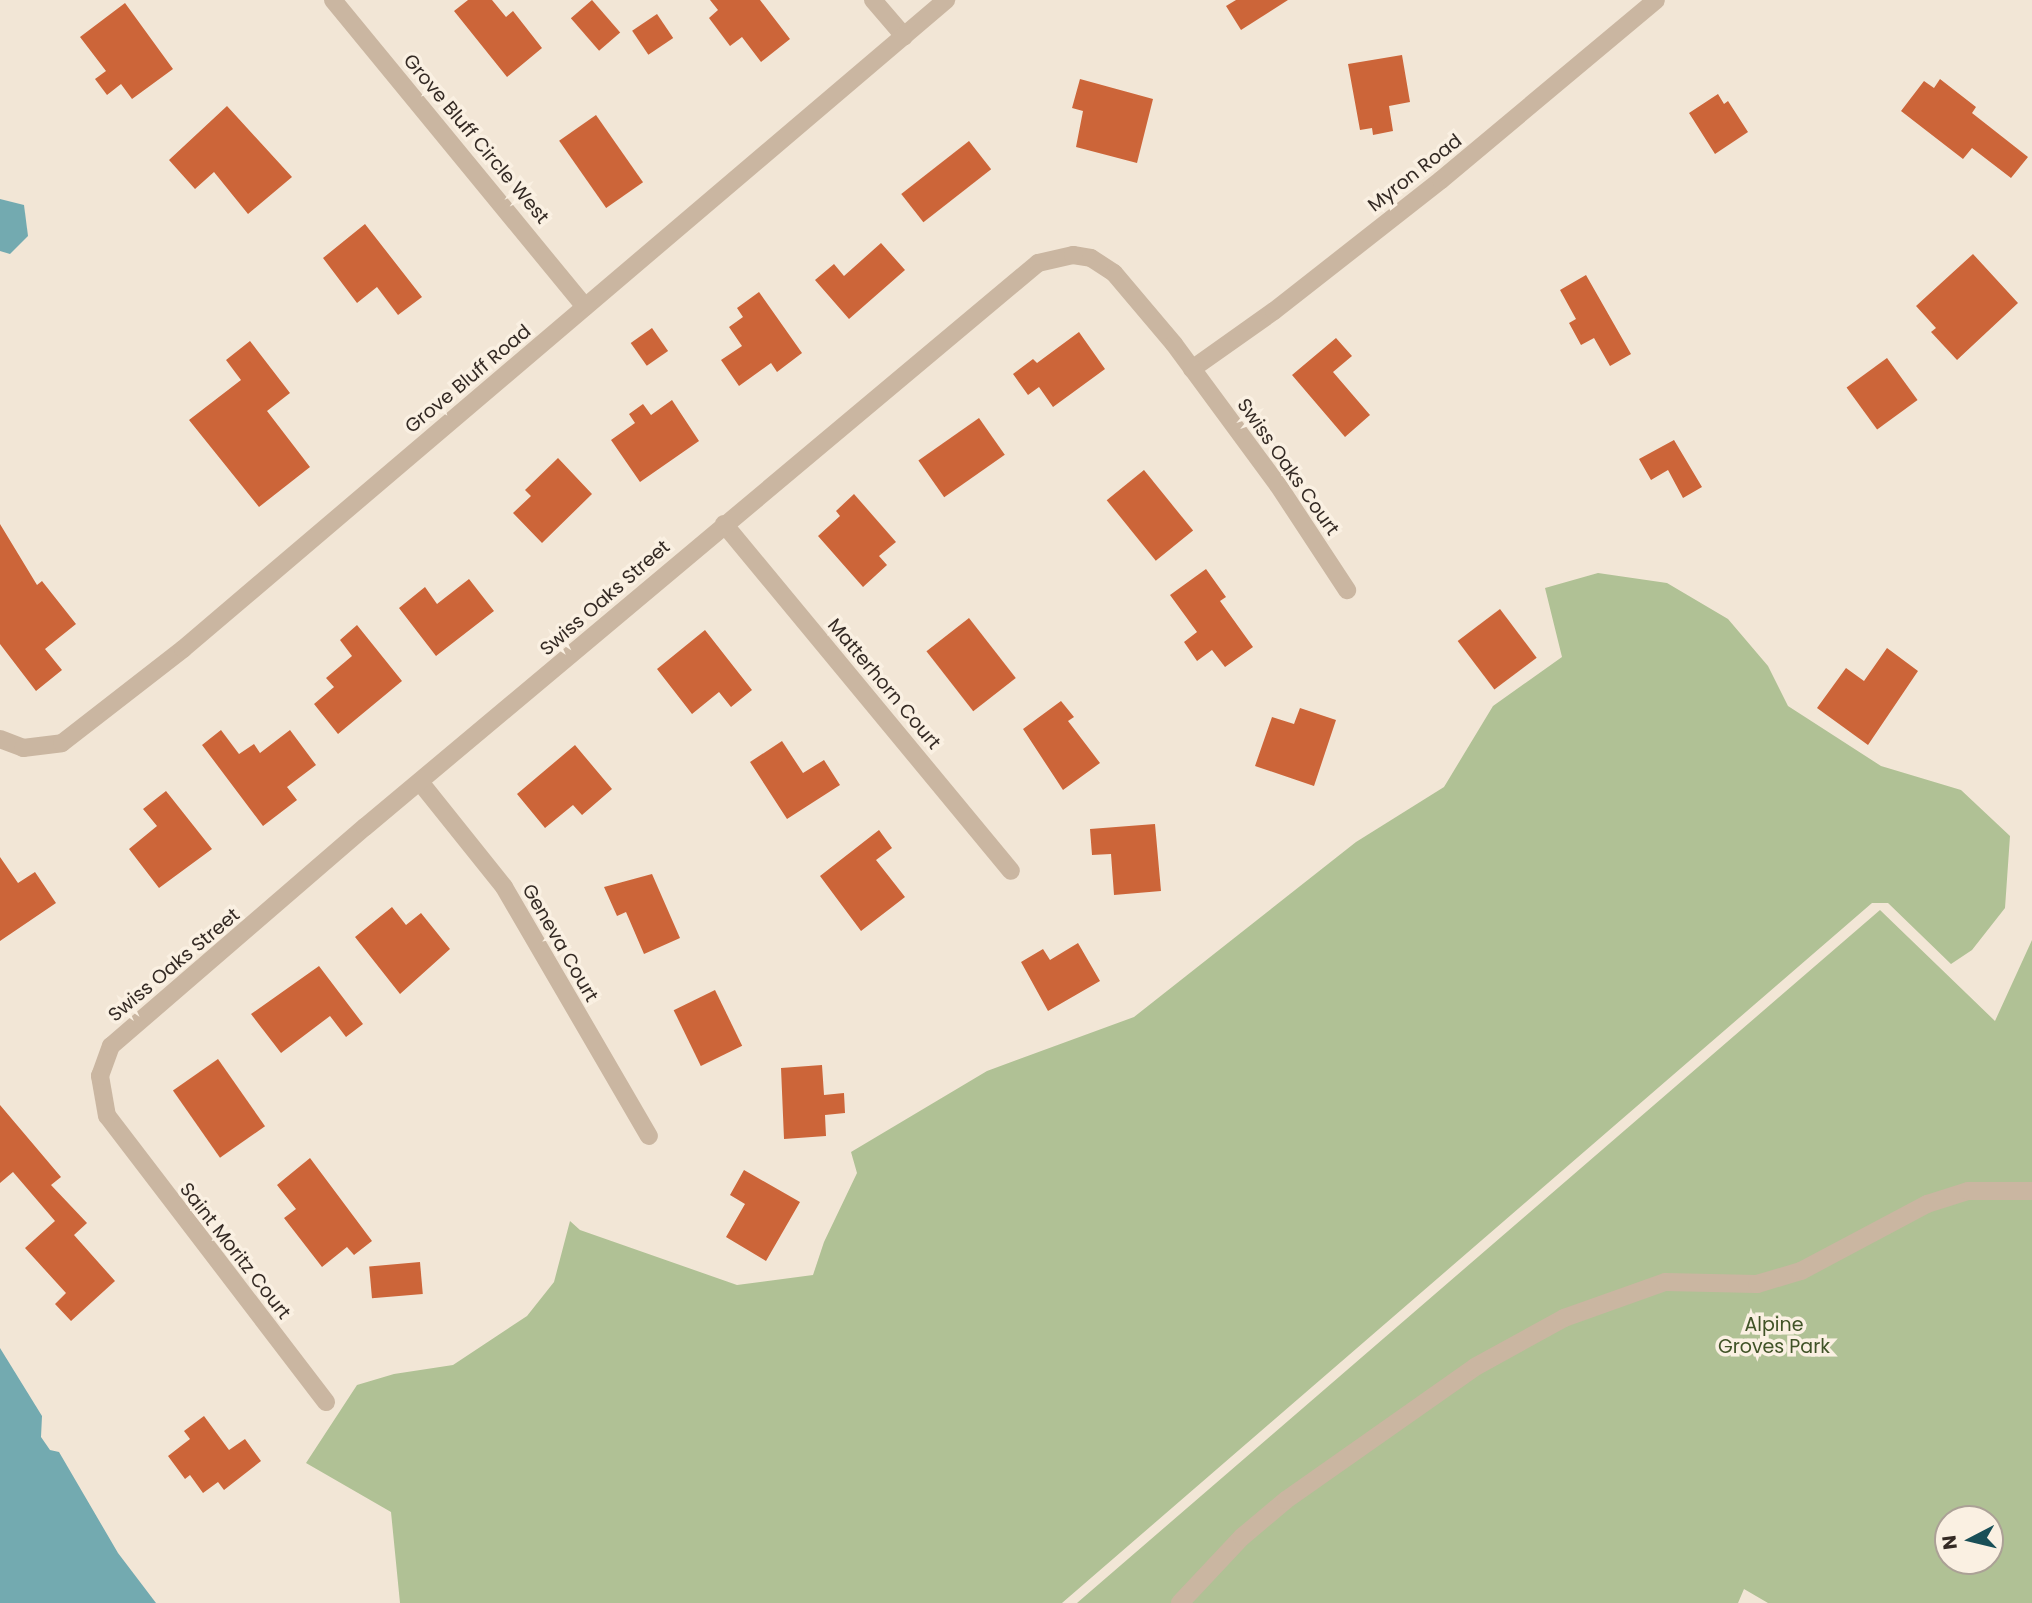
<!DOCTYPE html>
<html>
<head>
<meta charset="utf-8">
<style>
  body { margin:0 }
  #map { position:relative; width:2032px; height:1603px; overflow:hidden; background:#f2e6d6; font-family:Poppins,sans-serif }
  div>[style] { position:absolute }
  .green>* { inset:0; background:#b0c195 }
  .water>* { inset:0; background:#73aab0 }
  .building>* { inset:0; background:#cc6539; transform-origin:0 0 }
  .minor>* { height:18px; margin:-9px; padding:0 9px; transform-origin:9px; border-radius:9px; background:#cab6a1 }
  span { translate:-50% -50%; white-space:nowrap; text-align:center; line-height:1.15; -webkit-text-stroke:7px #faf0e2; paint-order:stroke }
  .street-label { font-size:19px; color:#342a24 }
  .park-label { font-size:19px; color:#405327 }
  .north { position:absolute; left:1934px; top:1505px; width:70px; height:70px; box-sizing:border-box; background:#faf0e2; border:2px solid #aba196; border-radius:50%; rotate:263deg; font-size:19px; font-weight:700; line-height:28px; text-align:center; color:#342a24 }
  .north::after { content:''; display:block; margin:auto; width:24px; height:32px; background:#194f57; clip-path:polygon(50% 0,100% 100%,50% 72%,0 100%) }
</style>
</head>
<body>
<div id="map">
  <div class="green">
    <i style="clip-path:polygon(1598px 573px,1667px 583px,1728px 619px,1768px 666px,1788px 706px,1881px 766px,1961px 790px,2010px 836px,2005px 908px,1972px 950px,1951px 964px,1888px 903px,1872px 903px,1062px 1603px,400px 1603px,391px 1512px,306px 1463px,357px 1385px,394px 1374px,453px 1365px,527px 1316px,554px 1282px,570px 1221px,580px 1230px,737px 1285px,813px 1275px,824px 1242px,857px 1173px,851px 1152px,987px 1071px,1134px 1017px,1356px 842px,1444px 787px,1493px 706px,1562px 657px,1545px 588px)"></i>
    <i style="clip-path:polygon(evenodd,1880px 910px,1995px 1021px,2032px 940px,2032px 1603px,1768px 1603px,1744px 1589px,1738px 1603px,1077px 1603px,1880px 910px,1948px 1519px,1990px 1519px,1990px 1561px,1948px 1561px,1948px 1519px)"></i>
  </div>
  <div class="water">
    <i style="clip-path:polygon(0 199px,24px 205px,28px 236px,10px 254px,0 251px)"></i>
    <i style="clip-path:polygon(0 1348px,42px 1416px,41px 1437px,50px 1450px,59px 1452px,118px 1553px,156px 1603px,0 1603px)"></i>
  </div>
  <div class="building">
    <i style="clip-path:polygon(468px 0,492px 0,506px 17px,513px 11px,542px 48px,507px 77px,454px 11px)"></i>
    <i style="left:592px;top:0;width:43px;height:28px;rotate:49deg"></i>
    <i style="clip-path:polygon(710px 0,760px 0,790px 39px,761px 62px,742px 37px,730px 46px,709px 18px,718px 10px)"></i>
    <i style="clip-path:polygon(1236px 0,1288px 0,1241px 30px,1226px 6px)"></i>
    <i style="clip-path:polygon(125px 3px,173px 69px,132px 99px,121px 84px,107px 95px,95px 79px,106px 71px,80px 37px)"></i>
    <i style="left:657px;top:14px;width:29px;height:30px;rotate:56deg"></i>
    <i style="clip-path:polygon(1402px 55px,1410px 102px,1389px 106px,1393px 131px,1373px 135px,1372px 128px,1360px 130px,1348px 64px)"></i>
    <i style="clip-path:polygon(1080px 79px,1153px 99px,1137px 163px,1076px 147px,1083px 111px,1072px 108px)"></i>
    <i style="clip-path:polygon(1940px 79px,1976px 107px,1972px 113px,2028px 157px,2011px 178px,1972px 148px,1963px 159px,1901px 111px,1924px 81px,1934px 88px)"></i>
    <i style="clip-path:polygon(1718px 94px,1724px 104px,1728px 101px,1748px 132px,1715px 154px,1689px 113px)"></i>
    <i style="clip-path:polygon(227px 106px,292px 177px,248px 214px,214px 172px,195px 189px,169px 160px)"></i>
    <i style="left:596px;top:115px;width:82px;height:45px;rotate:55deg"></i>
    <i style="left:969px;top:141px;width:36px;height:86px;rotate:52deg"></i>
    <i style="clip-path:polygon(365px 224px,422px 297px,398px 315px,377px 287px,357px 303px,323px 258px)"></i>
    <i style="clip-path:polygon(881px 243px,905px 270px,849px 319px,815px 280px,834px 264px,844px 276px)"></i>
    <i style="clip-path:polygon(1973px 254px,2018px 303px,1957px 360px,1931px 332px,1936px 328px,1916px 306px)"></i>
    <i style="clip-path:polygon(1586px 275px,1631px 354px,1610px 366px,1594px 338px,1581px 345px,1569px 323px,1576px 319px,1560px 290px)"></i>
    <i style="clip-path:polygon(759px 292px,802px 353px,777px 372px,771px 363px,739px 386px,721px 360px,742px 346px,729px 327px,743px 317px,737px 308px)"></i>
    <i style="left:652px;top:328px;width:28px;height:26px;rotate:55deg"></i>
    <i style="clip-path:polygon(1079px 332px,1105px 369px,1053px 407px,1039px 387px,1028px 395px,1013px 374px,1033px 359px,1037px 363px)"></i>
    <i style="clip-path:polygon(1336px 338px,1352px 356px,1333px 372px,1370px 415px,1345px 437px,1292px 375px)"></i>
    <i style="clip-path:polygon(250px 341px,290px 393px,267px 411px,310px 467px,259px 507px,189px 420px,241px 380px,226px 360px)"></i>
    <i style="left:1887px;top:358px;width:52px;height:50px;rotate:54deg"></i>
    <i style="clip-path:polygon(672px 400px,699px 441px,640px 482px,611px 440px,635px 423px,629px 414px,643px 404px,651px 415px)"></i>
    <i style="left:979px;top:418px;width:45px;height:74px;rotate:55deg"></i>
    <i style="clip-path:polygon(1674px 440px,1702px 487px,1683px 498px,1668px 470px,1651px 480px,1639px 459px)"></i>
    <i style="clip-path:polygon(558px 458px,592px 494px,542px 543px,513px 513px,531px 496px,525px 490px)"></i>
    <i style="left:1144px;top:470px;width:78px;height:48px;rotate:51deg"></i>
    <i style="clip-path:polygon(854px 494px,896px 542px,879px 556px,887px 565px,863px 587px,818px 536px,840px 516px,836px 511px)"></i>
    <i style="clip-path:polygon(0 524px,37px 585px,42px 581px,76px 624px,45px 649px,62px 670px,36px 691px,0 644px)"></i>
    <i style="clip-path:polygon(1206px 569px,1226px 597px,1220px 601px,1253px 647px,1225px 667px,1212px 650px,1197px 661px,1184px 642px,1197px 632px,1170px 595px)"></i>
    <i style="clip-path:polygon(469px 579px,494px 611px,436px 656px,399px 608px,425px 587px,437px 604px)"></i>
    <i style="left:1500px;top:609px;width:61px;height:53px;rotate:53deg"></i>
    <i style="left:969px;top:618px;width:76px;height:54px;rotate:52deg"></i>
    <i style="clip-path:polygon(357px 625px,402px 681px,338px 734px,314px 704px,334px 687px,326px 678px,352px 656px,340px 640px)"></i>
    <i style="clip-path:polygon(705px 630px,752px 690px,731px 707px,719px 692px,692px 714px,657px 669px)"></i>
    <i style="clip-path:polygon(1887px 648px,1918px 671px,1868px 745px,1817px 708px,1846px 668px,1864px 681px)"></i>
    <i style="clip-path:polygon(1061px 701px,1074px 717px,1068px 721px,1100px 763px,1063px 790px,1023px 729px)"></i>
    <i style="clip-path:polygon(1300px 708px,1336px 720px,1314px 786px,1255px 766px,1272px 717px,1294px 724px)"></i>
    <i style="clip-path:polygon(221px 730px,239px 754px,254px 744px,260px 753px,290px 730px,316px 765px,287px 787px,297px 800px,263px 826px,202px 745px)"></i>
    <i style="clip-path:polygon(782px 741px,803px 773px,824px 760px,840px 785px,787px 819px,750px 762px)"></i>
    <i style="clip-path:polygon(575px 745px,612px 789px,582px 815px,573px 805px,545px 828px,517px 794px)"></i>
    <i style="clip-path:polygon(166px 791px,212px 849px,159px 888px,129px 849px,157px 826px,143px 809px)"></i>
    <i style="clip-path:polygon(1155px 824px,1161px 891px,1114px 895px,1111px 854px,1092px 855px,1090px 829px)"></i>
    <i style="clip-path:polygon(879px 830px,892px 848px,876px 860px,905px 897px,861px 931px,820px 876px)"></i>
    <i style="clip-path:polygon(0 857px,18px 883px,35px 872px,56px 903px,0 941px)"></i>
    <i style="clip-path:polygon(652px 874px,680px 938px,644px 954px,626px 912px,617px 916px,604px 887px)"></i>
    <i style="clip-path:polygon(392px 907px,406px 925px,421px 913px,450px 949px,400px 994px,355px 937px)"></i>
    <i style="clip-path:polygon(1078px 943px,1100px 981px,1048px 1011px,1021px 962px,1043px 949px,1050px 960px)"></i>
    <i style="clip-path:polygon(319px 966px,363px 1024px,346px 1037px,330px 1016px,281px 1053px,251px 1014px)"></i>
    <i style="left:715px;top:990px;width:62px;height:46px;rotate:64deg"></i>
    <i style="left:218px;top:1059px;width:82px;height:55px;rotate:55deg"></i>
    <i style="clip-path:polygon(822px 1065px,824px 1095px,844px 1093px,845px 1113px,825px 1115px,826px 1136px,784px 1139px,781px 1068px)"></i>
    <i style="clip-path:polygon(0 1105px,61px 1177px,51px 1185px,87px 1223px,74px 1235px,115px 1281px,71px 1321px,55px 1304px,66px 1293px,25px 1248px,55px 1221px,13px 1172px,0 1183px)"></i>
    <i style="clip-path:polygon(310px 1158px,372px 1241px,354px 1255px,347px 1247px,322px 1267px,284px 1218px,296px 1209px,277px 1185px)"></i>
    <i style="clip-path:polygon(744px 1170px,800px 1202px,766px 1261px,726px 1237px,745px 1204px,730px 1195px)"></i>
    <i style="left:420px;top:1262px;width:32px;height:51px;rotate:85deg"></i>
    <i style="clip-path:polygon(204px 1416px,229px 1450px,245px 1439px,261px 1461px,224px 1490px,218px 1482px,203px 1493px,190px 1475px,185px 1479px,168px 1456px,190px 1439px,184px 1431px)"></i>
  </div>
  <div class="minor">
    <i style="left:333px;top:0;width:397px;rotate:50.6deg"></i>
    <i style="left:873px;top:0;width:48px;rotate:49.3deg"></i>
    <i style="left:1192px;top:369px;width:100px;rotate:-35.3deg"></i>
    <i style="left:1274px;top:311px;width:212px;rotate:-38.1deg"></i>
    <i style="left:1441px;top:180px;width:280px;rotate:-39.9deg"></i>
    <i style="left:724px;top:524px;width:450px;rotate:50.4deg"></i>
    <i style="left:0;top:739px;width:25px;rotate:21deg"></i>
    <i style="left:23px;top:748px;width:39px;rotate:-7deg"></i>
    <i style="left:62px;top:743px;width:153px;rotate:-37.8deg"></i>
    <i style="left:183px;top:649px;width:1002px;rotate:-40.38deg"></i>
    <i style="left:420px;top:782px;width:134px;rotate:51.3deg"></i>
    <i style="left:504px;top:887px;width:288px;rotate:59.8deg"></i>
    <i style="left:326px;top:1402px;width:360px;rotate:-127.4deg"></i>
    <i style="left:107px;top:1116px;width:41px;rotate:-99.9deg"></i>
    <i style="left:100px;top:1076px;width:32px;rotate:-70deg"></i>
    <i style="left:111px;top:1046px;width:335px;rotate:-40.8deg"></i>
    <i style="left:365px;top:827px;width:878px;rotate:-39.96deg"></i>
    <i style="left:1038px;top:263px;width:36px;rotate:-13deg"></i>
    <i style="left:1073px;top:255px;width:18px;rotate:9deg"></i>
    <i style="left:1091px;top:258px;width:27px;rotate:33deg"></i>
    <i style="left:1114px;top:273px;width:93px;rotate:49.8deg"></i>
    <i style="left:1174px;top:344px;width:175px;rotate:53.6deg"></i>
    <i style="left:1278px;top:485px;width:126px;rotate:56.7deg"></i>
    <i style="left:1180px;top:1603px;width:91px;rotate:-46.8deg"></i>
    <i style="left:1242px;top:1537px;width:57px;rotate:-40.1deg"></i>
    <i style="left:1286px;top:1500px;width:231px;rotate:-35.1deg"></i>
    <i style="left:1475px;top:1367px;width:102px;rotate:-28.8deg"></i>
    <i style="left:1564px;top:1318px;width:107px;rotate:-19.6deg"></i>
    <i style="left:1665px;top:1282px;width:92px;rotate:1.2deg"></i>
    <i style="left:1757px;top:1284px;width:46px;rotate:-16.5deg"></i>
    <i style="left:1801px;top:1271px;width:143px;rotate:-28deg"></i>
    <i style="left:1927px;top:1204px;width:43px;rotate:-17.6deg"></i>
    <i style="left:1968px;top:1191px;width:64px"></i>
  </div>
  <div class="street-label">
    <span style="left:476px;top:139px;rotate:50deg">Grove Bluff Circle West</span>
    <span style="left:1415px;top:173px;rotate:-38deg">Myron Road</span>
    <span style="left:468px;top:379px;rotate:-40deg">Grove Bluff Road</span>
    <span style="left:1288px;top:467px;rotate:55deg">Swiss Oaks Court</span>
    <span style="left:605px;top:598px;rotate:-41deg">Swiss Oaks Street</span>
    <span style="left:884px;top:684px;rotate:50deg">Matterhorn Court</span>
    <span style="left:560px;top:943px;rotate:60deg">Geneva Court</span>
    <span style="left:174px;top:965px;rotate:-40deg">Swiss Oaks Street</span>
    <span style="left:235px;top:1251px;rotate:52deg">Saint Moritz Court</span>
  </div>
  <div class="park-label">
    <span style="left:1774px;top:1336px">Alpine<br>Groves Park</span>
  </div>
  <div class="north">N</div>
</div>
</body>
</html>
